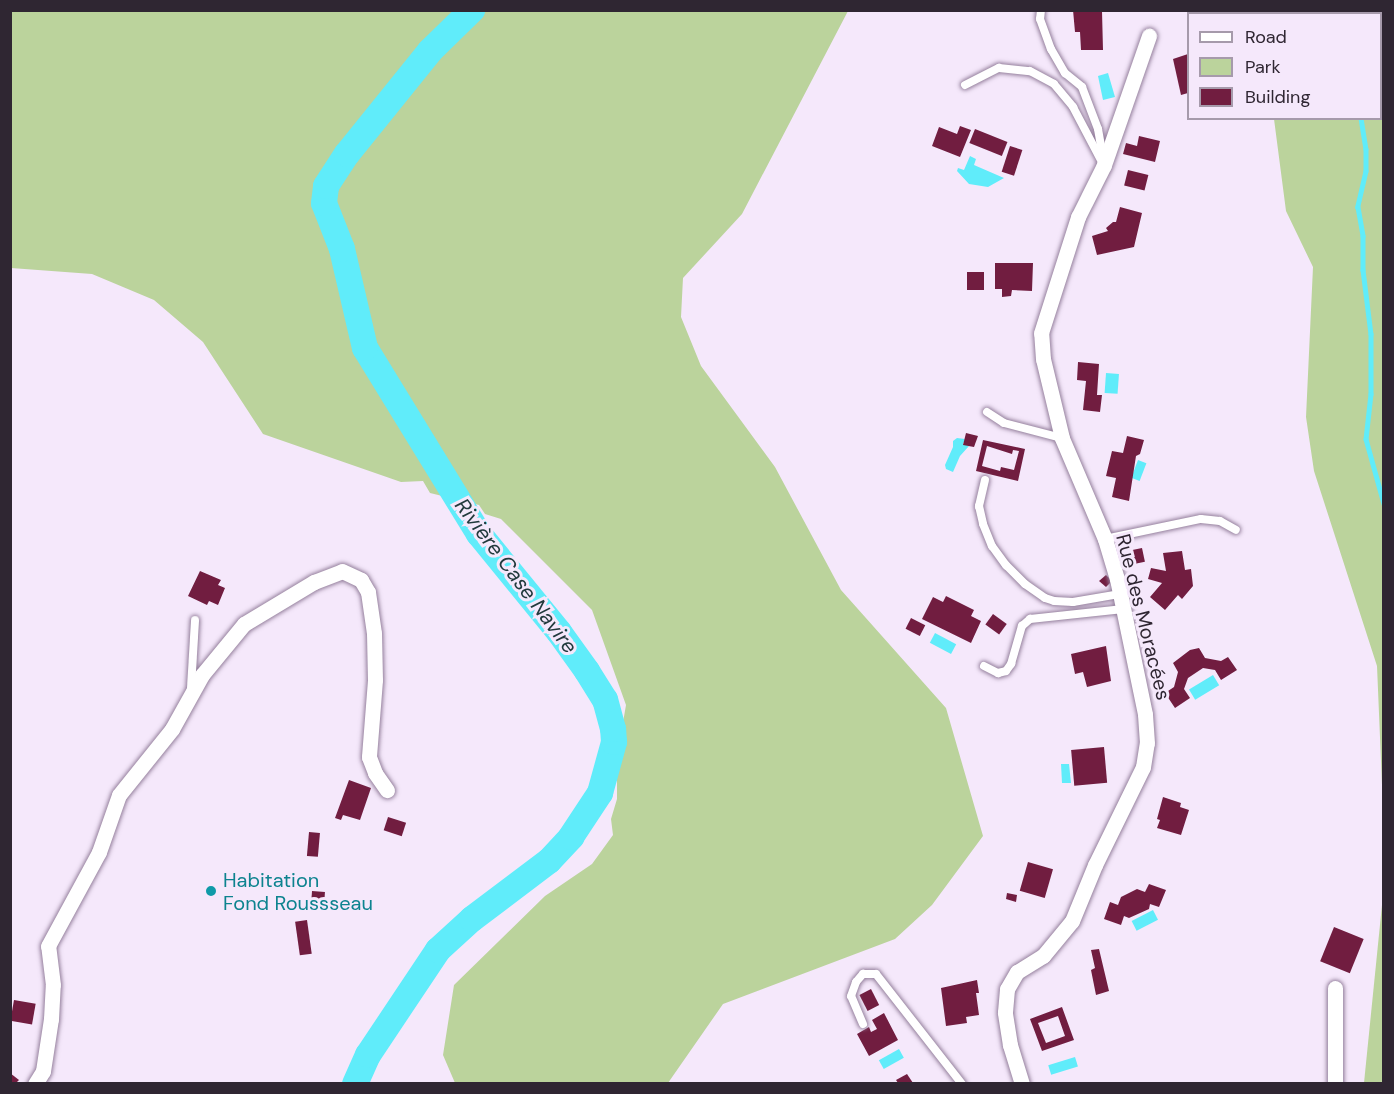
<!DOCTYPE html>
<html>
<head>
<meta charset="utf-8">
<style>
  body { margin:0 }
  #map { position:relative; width:1394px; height:1094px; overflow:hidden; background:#f5e8fb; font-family:"DM Sans",sans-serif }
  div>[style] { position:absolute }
  .green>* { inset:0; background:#bbd39c }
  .water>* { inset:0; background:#60ecfa; transform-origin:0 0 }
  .stream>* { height:4.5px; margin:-2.25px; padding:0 2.25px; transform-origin:2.25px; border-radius:2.25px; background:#60ecfa }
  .river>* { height:26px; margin:-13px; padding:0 13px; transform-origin:13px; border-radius:13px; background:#60ecfa }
  .building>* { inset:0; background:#711d40; transform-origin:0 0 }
  .roads { filter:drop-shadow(0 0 2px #95809d) drop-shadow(0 0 2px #95809d) }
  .service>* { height:8px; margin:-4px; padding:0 4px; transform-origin:4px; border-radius:4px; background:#fff }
  .minor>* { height:15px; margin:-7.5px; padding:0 7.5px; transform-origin:7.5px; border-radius:7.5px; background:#fff }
  .dots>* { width:16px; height:16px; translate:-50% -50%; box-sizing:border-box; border:3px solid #f5e8fb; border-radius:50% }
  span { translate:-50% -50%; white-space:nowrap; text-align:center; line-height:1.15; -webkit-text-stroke:6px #f5e8fb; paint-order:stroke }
  .street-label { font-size:20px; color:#2f2632 }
  .culture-label { font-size:20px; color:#0d838f }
  .left { translate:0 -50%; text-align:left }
  .water-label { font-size:21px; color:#223a3d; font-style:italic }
  .frame { position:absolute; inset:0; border:12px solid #2f2632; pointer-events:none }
  .legend { position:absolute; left:1187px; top:12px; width:195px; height:108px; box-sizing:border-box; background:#f5e8fb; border:2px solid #a69aab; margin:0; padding:8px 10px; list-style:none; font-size:18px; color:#2f2632 }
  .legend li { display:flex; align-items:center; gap:12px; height:30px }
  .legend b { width:30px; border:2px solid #a69aab }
</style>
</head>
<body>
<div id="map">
  <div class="green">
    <i style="clip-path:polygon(1262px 10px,1383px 11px,1383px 809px,1377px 666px,1314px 471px,1306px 417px,1313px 267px,1286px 211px,1274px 119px,1380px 118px,1380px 14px,1261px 14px)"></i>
    <i style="clip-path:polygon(10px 11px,848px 11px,742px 214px,683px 278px,681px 317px,701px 366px,775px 467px,841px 590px,946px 708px,983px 836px,932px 905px,895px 939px,723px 1004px,668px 1083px,455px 1083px,443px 1055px,454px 985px,545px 896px,592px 864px,613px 835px,611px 819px,617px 799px,617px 757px,626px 705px,592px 610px,501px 519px,485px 514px,479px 505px,430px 493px,423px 481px,401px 482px,263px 434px,203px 342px,154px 300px,92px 274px,11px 268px)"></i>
    <i style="clip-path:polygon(1383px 895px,1383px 1083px,1364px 1083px)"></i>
  </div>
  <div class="water">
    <i style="clip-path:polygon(1108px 73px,1115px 97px,1103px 100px,1098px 76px)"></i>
    <i style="clip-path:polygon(970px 156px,976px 159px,974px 165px,1004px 178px,988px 187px,969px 184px,957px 171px,958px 168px,964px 170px)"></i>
    <i style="left:1106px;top:373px;width:13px;height:20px;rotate:4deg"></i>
    <i style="clip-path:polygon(957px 438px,965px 439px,963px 444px,969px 446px,960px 456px,953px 472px,946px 469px,945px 465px,953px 447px,953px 441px)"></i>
    <i style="left:1138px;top:460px;width:9px;height:19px;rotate:21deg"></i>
    <i style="left:935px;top:633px;width:24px;height:11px;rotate:28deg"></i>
    <i style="left:1213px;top:675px;width:12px;height:28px;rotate:59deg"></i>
    <i style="clip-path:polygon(1061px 764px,1069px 764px,1071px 783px,1062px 783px)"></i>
    <i style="left:1153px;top:910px;width:11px;height:24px;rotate:63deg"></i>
    <i style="left:899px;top:1049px;width:10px;height:23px;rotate:61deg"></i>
    <i style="left:1075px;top:1057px;width:10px;height:28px;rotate:73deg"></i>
  </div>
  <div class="stream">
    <i style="left:1314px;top:14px;width:4px;rotate:-76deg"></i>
    <i style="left:1361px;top:118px;width:31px;rotate:81deg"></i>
    <i style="left:1366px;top:149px;width:22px;rotate:90deg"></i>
    <i style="left:1366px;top:171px;width:37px;rotate:103deg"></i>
    <i style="left:1358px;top:207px;width:29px;rotate:80deg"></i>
    <i style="left:1363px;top:236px;width:34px;rotate:90deg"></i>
    <i style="left:1363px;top:270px;width:64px;rotate:82.9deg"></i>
    <i style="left:1371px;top:334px;width:60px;rotate:90deg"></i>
    <i style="left:1371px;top:394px;width:45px;rotate:96.3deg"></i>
    <i style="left:1366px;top:439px;width:67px;rotate:74.5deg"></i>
  </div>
  <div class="river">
    <i style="left:355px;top:1084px;width:32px;rotate:-66deg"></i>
    <i style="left:368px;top:1055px;width:126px;rotate:-56.3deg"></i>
    <i style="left:438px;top:950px;width:46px;rotate:-42.4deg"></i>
    <i style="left:472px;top:919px;width:96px;rotate:-37deg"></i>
    <i style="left:549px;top:861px;width:33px;rotate:-47deg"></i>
    <i style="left:571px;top:837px;width:53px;rotate:-56.6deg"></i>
    <i style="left:600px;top:793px;width:53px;rotate:-74.6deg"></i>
    <i style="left:614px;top:742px;width:13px;rotate:-94deg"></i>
    <i style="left:613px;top:729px;width:30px;rotate:-105deg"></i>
    <i style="left:605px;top:700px;width:34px;rotate:-122deg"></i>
    <i style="left:587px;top:671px;width:48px;rotate:-125.7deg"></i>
    <i style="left:559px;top:632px;width:127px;rotate:-129.2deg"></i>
    <i style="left:479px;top:534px;width:218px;rotate:-121.5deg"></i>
    <i style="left:365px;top:348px;width:102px;rotate:-103.1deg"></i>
    <i style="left:342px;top:249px;width:49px;rotate:-111.4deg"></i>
    <i style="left:324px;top:203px;width:17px;rotate:-83deg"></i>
    <i style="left:326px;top:186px;width:38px;rotate:-57deg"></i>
    <i style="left:347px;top:154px;width:132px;rotate:-51.1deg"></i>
    <i style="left:430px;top:51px;width:59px;rotate:-44.3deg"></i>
  </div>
  <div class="building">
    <i style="clip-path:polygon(1073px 10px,1102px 11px,1103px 50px,1081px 50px,1080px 32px,1075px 32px)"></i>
    <i style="clip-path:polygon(1188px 54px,1188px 93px,1181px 95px,1173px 59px)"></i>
    <i style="clip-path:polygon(960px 126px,971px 130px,960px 157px,932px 146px,939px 127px,957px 134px)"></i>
    <i style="left:975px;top:129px;width:35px;height:15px;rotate:22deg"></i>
    <i style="clip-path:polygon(1139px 136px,1160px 141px,1155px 162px,1123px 154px,1126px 143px,1137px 146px)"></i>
    <i style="left:1010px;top:146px;width:13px;height:27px;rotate:18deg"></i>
    <i style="left:1128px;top:170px;width:21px;height:16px;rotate:14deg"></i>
    <i style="clip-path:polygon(1120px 207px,1142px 213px,1134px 247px,1097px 255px,1092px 236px,1108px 231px,1106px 228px,1113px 222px,1116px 222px)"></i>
    <i style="clip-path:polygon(995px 263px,1033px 263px,1032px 291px,1012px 290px,1011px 296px,1002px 297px,1002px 289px,995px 289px)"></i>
    <i style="left:967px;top:272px;width:17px;height:18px"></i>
    <i style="clip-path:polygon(1078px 362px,1099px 364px,1097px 395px,1102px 395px,1100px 412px,1083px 410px,1086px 381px,1077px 380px)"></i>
    <i style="clip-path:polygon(966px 433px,978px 436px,974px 447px,963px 445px)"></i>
    <i style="clip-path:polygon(1127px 436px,1144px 440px,1140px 454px,1136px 456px,1129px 501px,1112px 497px,1116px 478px,1106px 476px,1112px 451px,1123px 453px)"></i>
    <i style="clip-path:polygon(evenodd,983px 440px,1025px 449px,1018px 481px,976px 471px,983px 440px,987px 446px,1012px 454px,1013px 450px,1019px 451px,1014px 470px,1001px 467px,1000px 471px,982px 466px,987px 446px)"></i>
    <i style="left:1142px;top:548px;width:14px;height:16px;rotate:78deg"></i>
    <i style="clip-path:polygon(1182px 551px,1185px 570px,1191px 569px,1193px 586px,1182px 599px,1178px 595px,1165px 610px,1150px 597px,1162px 583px,1148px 579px,1151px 568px,1166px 571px,1163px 553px)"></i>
    <i style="clip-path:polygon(200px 571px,221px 580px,218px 585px,225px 588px,218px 605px,209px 601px,207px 605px,188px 596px)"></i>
    <i style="clip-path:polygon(1106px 575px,1112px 581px,1106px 587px,1099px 581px)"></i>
    <i style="clip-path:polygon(946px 596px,974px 610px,971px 616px,981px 621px,971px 643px,922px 619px,933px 597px,943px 602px)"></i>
    <i style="left:993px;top:614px;width:17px;height:13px;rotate:36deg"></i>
    <i style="left:911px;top:618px;width:16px;height:12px;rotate:27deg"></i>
    <i style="clip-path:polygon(1106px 646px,1111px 681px,1087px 687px,1083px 672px,1075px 674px,1071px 654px)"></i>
    <i style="clip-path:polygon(1199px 648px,1205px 658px,1221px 661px,1228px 657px,1237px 670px,1221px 680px,1215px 670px,1203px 668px,1188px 678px,1184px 689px,1190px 698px,1175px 708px,1165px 693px,1174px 687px,1178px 672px,1173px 663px,1190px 650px)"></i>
    <i style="left:1104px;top:747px;width:36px;height:33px;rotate:85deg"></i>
    <i style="clip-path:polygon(349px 780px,371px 788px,360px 820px,343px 815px,341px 820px,335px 818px)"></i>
    <i style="clip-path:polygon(1163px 797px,1181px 803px,1180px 807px,1189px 810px,1181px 835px,1157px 828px,1160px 820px,1157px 819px)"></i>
    <i style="left:388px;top:817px;width:19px;height:14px;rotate:18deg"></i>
    <i style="left:309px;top:832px;width:11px;height:24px;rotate:5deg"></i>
    <i style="left:1028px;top:862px;width:26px;height:30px;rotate:16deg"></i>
    <i style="clip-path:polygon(1149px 884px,1166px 890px,1159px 907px,1150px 904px,1149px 909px,1129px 918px,1124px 916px,1121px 925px,1104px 919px,1110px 902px,1118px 905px,1121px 897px,1137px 889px,1145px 892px)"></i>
    <i style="left:312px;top:891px;width:13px;height:18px;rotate:4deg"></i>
    <i style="clip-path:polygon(1007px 893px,1017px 895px,1016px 902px,1006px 899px)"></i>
    <i style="left:307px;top:920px;width:34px;height:12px;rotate:82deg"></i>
    <i style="left:1334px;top:927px;width:32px;height:37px;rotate:22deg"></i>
    <i style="clip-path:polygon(1099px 949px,1109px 991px,1096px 995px,1091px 970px,1095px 968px,1091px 950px)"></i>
    <i style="clip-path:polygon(977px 980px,979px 993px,976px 993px,979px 1015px,966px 1017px,967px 1023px,946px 1026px,941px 988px)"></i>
    <i style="left:871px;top:989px;width:18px;height:13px;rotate:63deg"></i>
    <i style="left:14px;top:1000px;width:22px;height:21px;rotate:10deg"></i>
    <i style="clip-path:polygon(evenodd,1062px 1007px,1074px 1040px,1042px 1051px,1030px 1019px,1062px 1007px,1058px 1016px,1065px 1036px,1046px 1043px,1038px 1023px,1058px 1016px)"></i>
    <i style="clip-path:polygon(884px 1013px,898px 1040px,869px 1056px,857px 1034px,869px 1027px,871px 1032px,877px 1029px,872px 1020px)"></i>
    <i style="clip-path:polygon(10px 1073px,19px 1080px,16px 1083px,10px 1083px)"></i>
    <i style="clip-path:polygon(907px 1074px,913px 1083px,898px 1083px,896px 1080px)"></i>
  </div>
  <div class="roads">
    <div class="service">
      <i style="left:1041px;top:10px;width:9px;rotate:96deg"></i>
      <i style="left:1040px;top:19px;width:32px;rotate:70deg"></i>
      <i style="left:1051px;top:49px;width:28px;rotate:60deg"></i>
      <i style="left:1065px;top:73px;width:22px;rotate:39deg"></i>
      <i style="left:1082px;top:87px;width:45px;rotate:69.1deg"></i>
      <i style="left:1098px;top:129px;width:29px;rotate:80deg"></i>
      <i style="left:965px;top:85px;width:38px;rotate:-27deg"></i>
      <i style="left:999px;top:68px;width:31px;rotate:6deg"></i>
      <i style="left:1030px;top:71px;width:27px;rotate:28deg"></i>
      <i style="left:1054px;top:84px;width:30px;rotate:50deg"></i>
      <i style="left:1073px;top:107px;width:64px;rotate:62.2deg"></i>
      <i style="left:987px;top:412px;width:20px;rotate:33deg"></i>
      <i style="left:1004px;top:423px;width:60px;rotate:14.5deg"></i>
      <i style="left:985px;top:480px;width:27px;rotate:103deg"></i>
      <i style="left:979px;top:506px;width:18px;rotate:77deg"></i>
      <i style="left:983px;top:524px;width:24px;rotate:68deg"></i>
      <i style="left:992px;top:546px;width:24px;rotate:54deg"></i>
      <i style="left:1006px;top:565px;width:27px;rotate:45deg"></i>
      <i style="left:1025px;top:584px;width:24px;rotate:35deg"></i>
      <i style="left:1045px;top:598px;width:9px;rotate:18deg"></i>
      <i style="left:1054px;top:601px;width:19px;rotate:3deg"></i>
      <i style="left:1073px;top:602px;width:48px;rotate:-9.7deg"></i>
      <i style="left:1105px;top:539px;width:98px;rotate:-11.8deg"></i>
      <i style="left:1201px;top:519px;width:19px;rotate:6deg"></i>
      <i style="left:1220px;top:521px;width:18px;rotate:29deg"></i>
      <i style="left:984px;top:666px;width:16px;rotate:27deg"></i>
      <i style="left:998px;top:673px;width:8px;rotate:-14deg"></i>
      <i style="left:1006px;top:671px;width:9px;rotate:-54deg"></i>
      <i style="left:1011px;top:664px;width:40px;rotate:-74deg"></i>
      <i style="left:1022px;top:626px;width:11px;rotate:-41deg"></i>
      <i style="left:1030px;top:619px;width:94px;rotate:-6.1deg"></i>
      <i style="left:191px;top:688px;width:68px;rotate:-86.6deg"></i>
      <i style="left:863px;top:1024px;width:30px;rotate:-113deg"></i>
      <i style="left:851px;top:996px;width:15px;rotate:-70deg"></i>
      <i style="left:856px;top:982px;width:11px;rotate:-49deg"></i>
      <i style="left:863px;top:974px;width:13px"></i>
      <i style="left:876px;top:974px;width:140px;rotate:52deg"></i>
    </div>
    <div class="minor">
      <i style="left:35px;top:1084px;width:15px;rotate:-58deg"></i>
      <i style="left:43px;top:1071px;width:53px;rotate:-81.3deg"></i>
      <i style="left:51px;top:1019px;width:34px;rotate:-87deg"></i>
      <i style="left:53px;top:985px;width:39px;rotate:-97deg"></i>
      <i style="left:48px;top:946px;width:107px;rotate:-61.5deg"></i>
      <i style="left:99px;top:852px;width:60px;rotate:-70.7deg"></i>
      <i style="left:119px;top:795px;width:85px;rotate:-51.2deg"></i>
      <i style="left:172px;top:729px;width:62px;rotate:-60.9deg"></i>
      <i style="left:202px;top:675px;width:66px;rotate:-50.5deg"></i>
      <i style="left:244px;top:624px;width:82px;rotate:-31deg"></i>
      <i style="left:314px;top:582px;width:30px;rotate:-21deg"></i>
      <i style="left:342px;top:571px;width:21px;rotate:25deg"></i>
      <i style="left:361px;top:580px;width:14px;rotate:60deg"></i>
      <i style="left:368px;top:592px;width:41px;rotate:81.7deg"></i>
      <i style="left:374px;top:633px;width:47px;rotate:88.8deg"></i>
      <i style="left:375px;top:680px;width:77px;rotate:94.5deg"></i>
      <i style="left:369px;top:757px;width:17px;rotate:69deg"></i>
      <i style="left:375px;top:773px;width:21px;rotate:55deg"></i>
      <i style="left:1022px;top:1084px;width:41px;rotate:-107.1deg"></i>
      <i style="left:1010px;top:1045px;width:33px;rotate:-99deg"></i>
      <i style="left:1005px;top:1012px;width:23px;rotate:-85deg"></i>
      <i style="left:1007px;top:989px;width:20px;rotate:-60deg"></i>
      <i style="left:1017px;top:972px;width:31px;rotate:-32deg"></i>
      <i style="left:1043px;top:956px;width:45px;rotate:-50.4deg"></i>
      <i style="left:1072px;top:921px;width:61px;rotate:-67.7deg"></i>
      <i style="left:1095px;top:865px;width:109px;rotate:-63.9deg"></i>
      <i style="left:1143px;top:767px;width:24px;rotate:-81deg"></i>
      <i style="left:1147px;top:743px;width:29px;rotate:-94deg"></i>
      <i style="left:1145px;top:714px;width:138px;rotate:-101.7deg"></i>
      <i style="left:1117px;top:579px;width:42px;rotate:-106.7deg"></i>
      <i style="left:1105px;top:539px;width:110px;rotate:-113.1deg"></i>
      <i style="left:1062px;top:438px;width:81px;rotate:-103.5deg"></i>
      <i style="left:1043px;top:359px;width:26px;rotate:-94deg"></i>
      <i style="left:1041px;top:333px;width:122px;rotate:-72.3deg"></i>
      <i style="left:1078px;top:217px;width:58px;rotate:-63.4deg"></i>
      <i style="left:1104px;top:165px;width:137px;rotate:-70.8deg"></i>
      <i style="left:1335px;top:1084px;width:96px;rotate:-90deg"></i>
    </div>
  </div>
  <div class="dots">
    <i style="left:211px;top:891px;background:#0f9aa8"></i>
  </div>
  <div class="street-label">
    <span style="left:1143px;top:617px;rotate:76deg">Rue des Moracées</span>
  </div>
  <div class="culture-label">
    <span class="left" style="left:223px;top:892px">Habitation<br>Fond Roussseau</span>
  </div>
  <div class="water-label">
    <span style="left:516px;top:576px;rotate:53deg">Rivière Case Navire</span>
  </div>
  <div class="frame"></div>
  <ul class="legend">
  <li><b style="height:8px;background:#fff"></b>Road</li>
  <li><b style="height:16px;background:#bbd39c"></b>Park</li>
  <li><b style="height:16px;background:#711d40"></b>Building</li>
  </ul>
</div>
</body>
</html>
